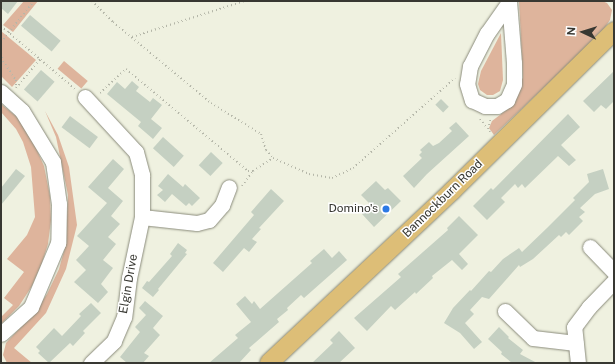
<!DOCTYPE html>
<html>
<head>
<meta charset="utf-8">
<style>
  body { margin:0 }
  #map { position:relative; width:615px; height:364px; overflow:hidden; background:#eff1e0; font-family:"Public Sans",sans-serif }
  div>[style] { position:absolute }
  .green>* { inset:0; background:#deb49c; transform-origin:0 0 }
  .building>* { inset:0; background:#c5d0c2; transform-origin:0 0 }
  .path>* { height:2px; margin-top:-1px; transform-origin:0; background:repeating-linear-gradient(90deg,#b5b7a9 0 1px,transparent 0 4px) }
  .roads { filter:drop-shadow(0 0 1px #8a8b7b) drop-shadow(0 0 1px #8a8b7b) }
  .minor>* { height:15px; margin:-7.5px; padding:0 7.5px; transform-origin:7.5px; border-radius:7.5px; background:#fff }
  .major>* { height:18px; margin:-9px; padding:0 9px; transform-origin:9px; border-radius:9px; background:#ddbe77 }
  .dots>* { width:11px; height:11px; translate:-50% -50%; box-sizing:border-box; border:2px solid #fff; border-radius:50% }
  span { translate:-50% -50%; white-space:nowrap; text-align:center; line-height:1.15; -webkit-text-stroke:3px #fff; paint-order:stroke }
  .street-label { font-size:12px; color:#383832 }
  .poi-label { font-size:12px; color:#383832 }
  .right { translate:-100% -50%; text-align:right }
  .frame { position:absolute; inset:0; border:2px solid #383832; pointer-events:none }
  .north { position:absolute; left:563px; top:12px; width:40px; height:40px; -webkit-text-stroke:3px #fff; paint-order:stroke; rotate:274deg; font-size:11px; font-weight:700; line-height:16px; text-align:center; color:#383832 }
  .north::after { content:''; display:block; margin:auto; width:14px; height:18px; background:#383832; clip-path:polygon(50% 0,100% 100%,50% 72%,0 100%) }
</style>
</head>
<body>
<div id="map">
  <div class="green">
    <i style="clip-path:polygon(24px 1px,38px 1px,13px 32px,3px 25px)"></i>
    <i style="clip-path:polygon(519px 1px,602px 1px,607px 3px,612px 10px,610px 20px,601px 33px,494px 135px,489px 128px,492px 121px,509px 108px,518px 93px,519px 82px,523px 78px)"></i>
    <i style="clip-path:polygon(1px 31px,36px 60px,12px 87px,1px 76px)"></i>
    <i style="clip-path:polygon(501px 33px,503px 80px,500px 91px,493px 95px,487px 95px,480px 90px,478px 84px,481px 71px)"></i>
    <i style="left:64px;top:61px;width:31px;height:10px;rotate:40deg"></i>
    <i style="clip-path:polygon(1px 104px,17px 117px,32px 139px,44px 166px,50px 196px,51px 220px,48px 244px,42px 263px,32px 286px,19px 306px,1px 324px,1px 317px,13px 305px,4px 298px,24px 272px,7px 259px,27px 235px,35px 217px,31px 167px,23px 142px,16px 129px,1px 112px)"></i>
    <i style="clip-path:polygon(45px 111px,58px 135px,69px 167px,77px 225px,66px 269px,46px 313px,14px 348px,32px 363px,7px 363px,3px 355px,6px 343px,34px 313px,47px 294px,59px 269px,66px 244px,68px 195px,56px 137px)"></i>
  </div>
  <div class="building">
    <i style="clip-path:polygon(1px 1px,18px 1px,8px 14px,1px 8px)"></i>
    <i style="left:30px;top:15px;width:40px;height:14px;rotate:40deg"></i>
    <i style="left:41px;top:70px;width:18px;height:26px;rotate:41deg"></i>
    <i style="clip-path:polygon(614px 71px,614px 101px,606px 109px,601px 105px,594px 112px,583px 101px)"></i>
    <i style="clip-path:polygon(132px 81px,139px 87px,136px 91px,150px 102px,153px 98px,162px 105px,151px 119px,162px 128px,153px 139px,138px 126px,141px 122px,107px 94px,117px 82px,125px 89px)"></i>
    <i style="left:441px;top:99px;width:11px;height:8px;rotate:45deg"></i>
    <i style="clip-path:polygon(568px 114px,580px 127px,561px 145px,576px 160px,569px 166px,558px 156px,525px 188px,522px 184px,518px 188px,515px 184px,501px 198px,505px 202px,487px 220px,473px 206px,491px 188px,493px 190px)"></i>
    <i style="left:70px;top:116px;width:35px;height:14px;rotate:37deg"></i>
    <i style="clip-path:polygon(456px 122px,469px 136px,427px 174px,414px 188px,403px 176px,422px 158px,419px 155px,422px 152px,420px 150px,429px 142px,433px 146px,439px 143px,452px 131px,449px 128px)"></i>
    <i style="left:163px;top:137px;width:28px;height:15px;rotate:42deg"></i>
    <i style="left:211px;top:152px;width:16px;height:18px;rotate:43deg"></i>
    <i style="clip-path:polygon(113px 159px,124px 169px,108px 188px,123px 201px,111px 216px,120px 224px,108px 237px,116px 244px,103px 260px,113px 268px,101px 284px,108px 292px,98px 303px,74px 282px,86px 270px,76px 260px,89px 246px,77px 236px,107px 203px,88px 187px)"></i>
    <i style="clip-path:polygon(16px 169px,25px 176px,1px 205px,1px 188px)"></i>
    <i style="clip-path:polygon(603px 169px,609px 189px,595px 194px,580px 208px,585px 212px,579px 217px,583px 221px,569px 235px,566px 232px,561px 237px,559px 235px,533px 259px,520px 267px,519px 265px,489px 299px,482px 297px,470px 310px,474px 314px,465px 323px,482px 342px,474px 349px,460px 333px,444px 323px,453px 308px,470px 290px,471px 291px,489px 271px,491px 272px,503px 259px,519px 248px,522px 252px,547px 228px,575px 200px,573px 198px,589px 182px,587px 174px)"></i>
    <i style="clip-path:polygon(168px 174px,183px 187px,185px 184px,200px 198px,192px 206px,189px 203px,186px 206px,172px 194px,165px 202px,157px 195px,163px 190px,158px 186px)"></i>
    <i style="clip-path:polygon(376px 181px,385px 190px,388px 188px,401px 201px,374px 227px,362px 214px,371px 205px,361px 195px)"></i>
    <i style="clip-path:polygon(271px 189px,284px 201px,259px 228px,261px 229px,252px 239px,257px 242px,249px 252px,244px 248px,223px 272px,213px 263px,254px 215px,251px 212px)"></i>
    <i style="clip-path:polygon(459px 216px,478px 235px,459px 254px,468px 264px,462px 270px,452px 260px,432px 276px,433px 278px,416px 294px,415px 292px,395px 310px,391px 306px,367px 331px,354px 318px,401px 277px,398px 274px,448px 230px,447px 228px)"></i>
    <i style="clip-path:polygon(178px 243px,187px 250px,185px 253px,187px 254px,158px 289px,159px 290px,153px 297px,142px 288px,147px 281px,149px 282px,172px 256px,170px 254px)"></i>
    <i style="clip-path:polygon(324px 249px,332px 258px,339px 251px,347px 260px,304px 298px,301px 295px,287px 308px,288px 310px,277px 319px,279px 322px,249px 348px,251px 350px,239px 363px,209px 363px,238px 338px,235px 335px,251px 322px,236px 304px,245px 296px,252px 304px,254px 301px,260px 309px,312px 263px,310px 261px)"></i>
    <i style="clip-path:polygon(145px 301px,163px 316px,153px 328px,160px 335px,144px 353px,149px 356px,143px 363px,127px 363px,120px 357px,140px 332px,135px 327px,146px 315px,139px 308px)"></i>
    <i style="clip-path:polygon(91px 303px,101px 313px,83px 331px,85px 333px,73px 346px,70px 343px,49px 363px,38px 353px,40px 351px,36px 347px,54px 328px,62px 336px,81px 316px,79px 314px)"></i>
    <i style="clip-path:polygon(499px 327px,509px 337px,508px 338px,523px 350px,520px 354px,537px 363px,512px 363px,501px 354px,502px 352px,488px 339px)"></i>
    <i style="clip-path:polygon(339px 331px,355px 348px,339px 363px,312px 363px,333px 343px,330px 340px)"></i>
  </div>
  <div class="path">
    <i style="left:92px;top:1px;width:30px;rotate:45deg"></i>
    <i style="left:113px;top:22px;width:127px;rotate:39.6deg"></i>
    <i style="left:211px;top:103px;width:59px;rotate:31.8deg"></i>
    <i style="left:261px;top:134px;width:17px;rotate:73deg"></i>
    <i style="left:266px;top:150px;width:11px;rotate:49deg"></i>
    <i style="left:1px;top:26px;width:97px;rotate:40.4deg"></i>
    <i style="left:132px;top:37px;width:118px;rotate:-17.8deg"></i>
    <i style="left:1px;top:42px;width:53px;rotate:-51.2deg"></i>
    <i style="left:1px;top:53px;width:8px;rotate:76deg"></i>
    <i style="left:3px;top:61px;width:23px;rotate:56deg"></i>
    <i style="left:16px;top:80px;width:6px;rotate:90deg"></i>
    <i style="left:16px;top:88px;width:38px;rotate:-50deg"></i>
    <i style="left:100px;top:93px;width:35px;rotate:-43deg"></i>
    <i style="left:126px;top:69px;width:159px;rotate:39.9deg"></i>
    <i style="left:248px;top:171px;width:5px"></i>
    <i style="left:253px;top:171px;width:24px;rotate:-33deg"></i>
    <i style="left:273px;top:158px;width:39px;rotate:24deg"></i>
    <i style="left:309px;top:174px;width:23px;rotate:10deg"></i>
    <i style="left:332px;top:178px;width:23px;rotate:-25deg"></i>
    <i style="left:353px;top:168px;width:136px;rotate:-41.4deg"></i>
    <i style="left:480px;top:119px;width:11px;rotate:52deg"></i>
    <i style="left:490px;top:132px;width:4px;rotate:-124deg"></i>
    <i style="left:488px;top:129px;width:11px;rotate:-75deg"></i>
    <i style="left:242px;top:186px;width:19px;rotate:-54deg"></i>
  </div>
  <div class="roads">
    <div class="minor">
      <i style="left:509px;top:2px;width:38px;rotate:125deg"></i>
      <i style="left:487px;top:33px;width:37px;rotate:117deg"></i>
      <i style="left:470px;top:66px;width:18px;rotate:99deg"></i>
      <i style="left:467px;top:84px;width:17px;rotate:73deg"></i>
      <i style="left:472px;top:100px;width:14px;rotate:25deg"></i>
      <i style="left:485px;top:106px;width:12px"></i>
      <i style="left:497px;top:106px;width:12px;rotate:-31deg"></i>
      <i style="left:507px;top:100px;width:17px;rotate:-66deg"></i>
      <i style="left:514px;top:84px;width:21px;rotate:-90deg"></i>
      <i style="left:514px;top:63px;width:62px;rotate:-94.6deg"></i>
      <i style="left:1px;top:92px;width:28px;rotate:42deg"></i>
      <i style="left:22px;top:111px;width:60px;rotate:58.7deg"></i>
      <i style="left:53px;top:162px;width:42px;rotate:81.9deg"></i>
      <i style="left:59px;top:204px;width:39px;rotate:91deg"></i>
      <i style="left:58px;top:243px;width:69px;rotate:112.9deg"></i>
      <i style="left:31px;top:307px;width:40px;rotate:138deg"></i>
      <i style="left:85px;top:97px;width:75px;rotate:47.2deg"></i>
      <i style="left:136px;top:152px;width:24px;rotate:75deg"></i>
      <i style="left:142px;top:175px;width:42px;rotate:90deg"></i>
      <i style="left:142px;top:217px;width:62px;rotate:102deg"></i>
      <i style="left:129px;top:278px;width:39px;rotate:97deg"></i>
      <i style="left:124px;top:317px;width:26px;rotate:113deg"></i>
      <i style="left:114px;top:341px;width:32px;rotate:136deg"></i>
      <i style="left:142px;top:217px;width:55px;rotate:6.2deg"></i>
      <i style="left:197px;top:223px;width:12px;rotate:-14deg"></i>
      <i style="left:209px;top:220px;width:20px;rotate:-49deg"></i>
      <i style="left:222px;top:205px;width:19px;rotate:-69deg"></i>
      <i style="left:590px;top:247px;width:35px;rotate:46deg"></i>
      <i style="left:505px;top:311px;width:39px;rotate:44deg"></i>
      <i style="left:533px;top:338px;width:43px;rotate:6.6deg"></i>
      <i style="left:578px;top:363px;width:36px;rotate:-96deg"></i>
      <i style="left:574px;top:327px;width:25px;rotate:-53deg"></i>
      <i style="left:589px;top:307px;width:36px;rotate:-46deg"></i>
    </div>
    <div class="major">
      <i style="left:269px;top:363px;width:251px;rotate:-43.2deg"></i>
      <i style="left:452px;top:191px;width:228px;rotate:-44.6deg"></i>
    </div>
  </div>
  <div class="dots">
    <i style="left:386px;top:209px;background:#2c79e5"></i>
  </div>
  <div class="street-label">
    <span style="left:443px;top:199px;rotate:-44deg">Bannockburn Road</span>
    <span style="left:129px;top:284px;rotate:-80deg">Elgin Drive</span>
  </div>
  <div class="poi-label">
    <span class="right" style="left:378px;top:209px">Domino's</span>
  </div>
  <div class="frame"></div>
  <div class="north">N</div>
</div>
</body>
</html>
